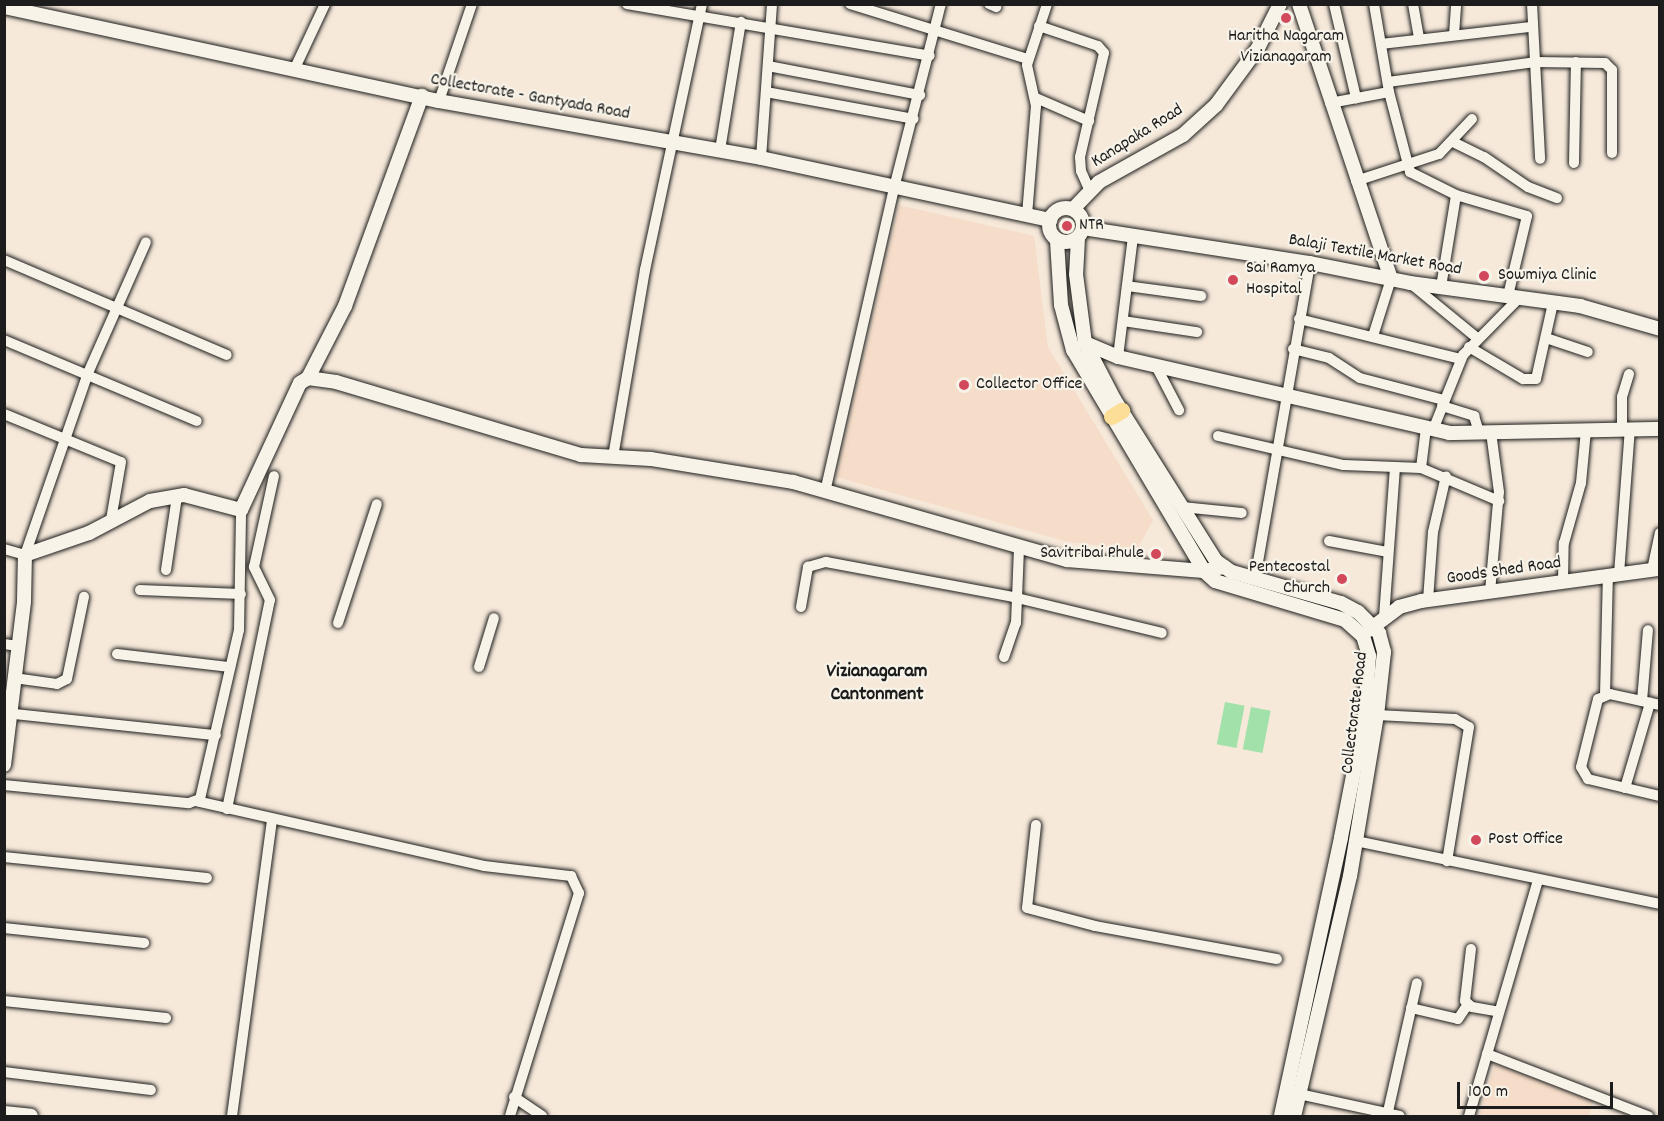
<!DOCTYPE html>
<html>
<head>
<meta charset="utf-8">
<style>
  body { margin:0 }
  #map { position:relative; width:1664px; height:1121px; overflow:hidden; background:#f6e9da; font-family:Dekko,sans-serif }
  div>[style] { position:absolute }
  .built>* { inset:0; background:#f5ddc9 }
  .green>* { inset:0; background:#a2e1a9; transform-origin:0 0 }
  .roads { filter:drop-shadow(0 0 2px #1c1c1c) drop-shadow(0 0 2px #1c1c1c) }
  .minor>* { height:10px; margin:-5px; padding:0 5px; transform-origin:5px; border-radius:5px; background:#f7f3e8 }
  .tertiary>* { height:14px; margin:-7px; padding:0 7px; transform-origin:7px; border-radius:7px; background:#f7f3e8 }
  .tertiary>.ring { margin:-7px; padding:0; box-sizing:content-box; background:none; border:14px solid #f7f3e8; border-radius:50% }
  .primary>* { height:16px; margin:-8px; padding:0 8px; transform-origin:8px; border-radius:8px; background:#fdde96 }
  .dots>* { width:16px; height:16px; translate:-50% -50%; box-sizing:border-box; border:3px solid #f7f3e8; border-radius:50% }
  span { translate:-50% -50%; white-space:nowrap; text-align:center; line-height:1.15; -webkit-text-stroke:4.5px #f7f3e8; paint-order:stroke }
  .poi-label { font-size:18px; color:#1c1c1c }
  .left { translate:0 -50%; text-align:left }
  .right { translate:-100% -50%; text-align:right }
  .street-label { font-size:18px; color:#1c1c1c }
  .neighbourhood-label { font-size:20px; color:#1c1c1c; font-weight:700 }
  .frame { position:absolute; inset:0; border:6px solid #1c1c1c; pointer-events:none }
  .scale { position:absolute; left:1457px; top:1082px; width:156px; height:27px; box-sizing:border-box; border:3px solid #1c1c1c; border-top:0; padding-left:8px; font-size:18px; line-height:21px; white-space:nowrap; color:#1c1c1c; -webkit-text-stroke:4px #f7f3e8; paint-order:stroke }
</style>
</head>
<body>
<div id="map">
  <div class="built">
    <i style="clip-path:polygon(899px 205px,1034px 236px,1048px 347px,1153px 520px,1137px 550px,1068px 542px,836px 477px)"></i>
    <i style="clip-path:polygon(1495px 1064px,1594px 1100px,1589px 1116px,1479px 1116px)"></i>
  </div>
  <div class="green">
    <i style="left:1225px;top:702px;width:20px;height:43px;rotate:11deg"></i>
    <i style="left:1251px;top:707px;width:20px;height:43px;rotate:11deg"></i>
  </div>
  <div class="roads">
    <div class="minor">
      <i style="left:627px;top:4px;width:307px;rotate:9.7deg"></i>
      <i style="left:850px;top:4px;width:186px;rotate:17.2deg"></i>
      <i style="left:989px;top:4px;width:8px;rotate:23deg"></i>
      <i style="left:1334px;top:4px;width:97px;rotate:76.8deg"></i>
      <i style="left:1374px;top:4px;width:89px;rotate:80.3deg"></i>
      <i style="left:1389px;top:92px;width:83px;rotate:75.3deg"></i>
      <i style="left:1410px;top:172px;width:51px;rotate:26.6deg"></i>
      <i style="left:1456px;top:195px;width:74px;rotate:16.5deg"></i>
      <i style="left:1527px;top:216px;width:82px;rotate:103.4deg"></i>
      <i style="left:1413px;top:4px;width:36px;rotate:80deg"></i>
      <i style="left:1532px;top:4px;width:155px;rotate:87deg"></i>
      <i style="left:1039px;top:26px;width:62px;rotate:18.7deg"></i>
      <i style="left:1098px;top:46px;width:9px;rotate:49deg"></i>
      <i style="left:1104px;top:53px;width:107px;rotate:103deg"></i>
      <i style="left:1080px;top:157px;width:14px;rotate:86deg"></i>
      <i style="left:1081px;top:171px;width:20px;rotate:66deg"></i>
      <i style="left:1454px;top:35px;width:31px;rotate:-86deg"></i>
      <i style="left:1381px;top:44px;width:151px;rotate:-6.5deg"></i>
      <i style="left:768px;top:66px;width:155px;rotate:10.8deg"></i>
      <i style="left:294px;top:70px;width:73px;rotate:-64.8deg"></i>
      <i style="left:1388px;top:82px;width:148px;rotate:-7.7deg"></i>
      <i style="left:1535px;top:62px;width:70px;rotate:0.8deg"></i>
      <i style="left:1605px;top:63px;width:10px;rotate:45deg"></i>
      <i style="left:1612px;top:70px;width:83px;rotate:90deg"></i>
      <i style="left:766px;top:92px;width:150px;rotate:10.3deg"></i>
      <i style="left:1036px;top:98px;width:58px;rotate:23.5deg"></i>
      <i style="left:439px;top:101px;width:102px;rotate:-71.2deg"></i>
      <i style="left:1330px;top:103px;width:60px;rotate:-10.6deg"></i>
      <i style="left:1453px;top:142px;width:34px;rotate:26deg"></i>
      <i style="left:1484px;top:157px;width:53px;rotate:34.3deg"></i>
      <i style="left:1528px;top:187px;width:31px;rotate:21deg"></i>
      <i style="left:720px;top:150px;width:130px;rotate:-80.7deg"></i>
      <i style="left:761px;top:158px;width:154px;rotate:-85.9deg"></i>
      <i style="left:1574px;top:163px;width:101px;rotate:-88.9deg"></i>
      <i style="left:1356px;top:181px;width:87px;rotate:-18deg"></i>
      <i style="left:1439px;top:154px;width:48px;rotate:-46.7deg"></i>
      <i style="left:1027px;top:215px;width:109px;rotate:-85.3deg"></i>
      <i style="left:1036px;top:106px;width:42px;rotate:-102.4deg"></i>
      <i style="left:1027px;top:65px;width:64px;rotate:-71.8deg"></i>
      <i style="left:4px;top:260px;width:242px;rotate:23.1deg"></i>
      <i style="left:1410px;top:283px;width:87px;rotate:39.4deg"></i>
      <i style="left:1127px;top:286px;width:75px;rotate:7.7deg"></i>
      <i style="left:1441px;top:287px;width:93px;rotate:-80.7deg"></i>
      <i style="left:1299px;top:319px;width:167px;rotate:13.9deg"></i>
      <i style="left:1123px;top:321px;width:75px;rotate:8.5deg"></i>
      <i style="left:1373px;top:336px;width:60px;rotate:-72.5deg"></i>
      <i style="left:1546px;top:338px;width:44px;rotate:18.4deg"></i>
      <i style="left:4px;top:340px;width:209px;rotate:22.8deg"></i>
      <i style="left:1469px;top:347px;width:63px;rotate:30.7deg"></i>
      <i style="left:1523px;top:379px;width:13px"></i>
      <i style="left:1536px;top:379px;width:78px;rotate:-77.4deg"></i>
      <i style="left:1293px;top:349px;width:37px;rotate:14deg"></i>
      <i style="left:1329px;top:358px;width:37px;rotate:33deg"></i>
      <i style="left:1360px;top:378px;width:87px;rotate:14.7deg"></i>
      <i style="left:1118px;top:357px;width:122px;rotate:-82.9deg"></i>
      <i style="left:1156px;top:366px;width:50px;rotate:62.4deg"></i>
      <i style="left:1442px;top:406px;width:34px;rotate:17deg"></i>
      <i style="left:1474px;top:416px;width:17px;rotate:73deg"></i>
      <i style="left:4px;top:414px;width:126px;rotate:22.3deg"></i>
      <i style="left:121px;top:462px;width:59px;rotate:99.8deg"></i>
      <i style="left:1622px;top:429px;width:32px;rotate:-90deg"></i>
      <i style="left:1622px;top:397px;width:24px;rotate:-73deg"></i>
      <i style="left:1433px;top:430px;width:81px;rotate:-68.2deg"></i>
      <i style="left:1463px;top:355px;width:80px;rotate:-45.5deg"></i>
      <i style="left:1218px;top:436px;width:129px;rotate:13deg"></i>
      <i style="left:1344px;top:465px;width:77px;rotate:2.2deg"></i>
      <i style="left:1421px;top:468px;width:85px;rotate:22.9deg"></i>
      <i style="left:613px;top:457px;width:190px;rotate:-80.3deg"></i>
      <i style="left:645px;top:270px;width:272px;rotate:-77.9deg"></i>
      <i style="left:1421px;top:468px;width:40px;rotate:-82.9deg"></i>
      <i style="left:825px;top:492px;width:312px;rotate:-77.2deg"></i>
      <i style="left:894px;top:188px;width:190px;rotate:-75.7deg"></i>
      <i style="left:1182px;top:507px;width:60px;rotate:5.7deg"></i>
      <i style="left:1329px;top:541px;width:59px;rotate:10.7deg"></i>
      <i style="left:4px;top:549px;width:22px;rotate:16deg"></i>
      <i style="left:25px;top:555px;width:193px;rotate:-70.9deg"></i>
      <i style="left:88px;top:373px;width:143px;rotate:-66.1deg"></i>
      <i style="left:166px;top:570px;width:75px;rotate:-81.5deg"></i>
      <i style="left:1652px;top:570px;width:38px;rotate:-78deg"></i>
      <i style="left:1619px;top:574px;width:145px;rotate:-85.7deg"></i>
      <i style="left:1255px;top:579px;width:321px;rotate:-80.1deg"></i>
      <i style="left:1563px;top:582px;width:39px;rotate:-89deg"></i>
      <i style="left:1564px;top:543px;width:62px;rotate:-74.2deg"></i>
      <i style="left:1581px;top:483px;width:53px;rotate:-84.6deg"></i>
      <i style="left:140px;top:590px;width:101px;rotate:2.3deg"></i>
      <i style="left:1490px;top:592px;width:100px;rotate:-84.9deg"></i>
      <i style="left:1499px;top:492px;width:61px;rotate:-97.6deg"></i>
      <i style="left:1428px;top:600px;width:68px;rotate:-85.8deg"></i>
      <i style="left:1433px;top:532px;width:57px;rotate:-76.9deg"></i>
      <i style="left:801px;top:607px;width:41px;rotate:-80.1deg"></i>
      <i style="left:808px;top:567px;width:19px;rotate:-16deg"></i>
      <i style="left:826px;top:562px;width:190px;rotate:10.6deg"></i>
      <i style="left:1013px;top:597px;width:153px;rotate:13.6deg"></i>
      <i style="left:1384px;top:617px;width:150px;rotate:-85.8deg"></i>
      <i style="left:338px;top:623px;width:125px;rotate:-71.9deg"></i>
      <i style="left:4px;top:644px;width:14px;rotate:8deg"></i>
      <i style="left:117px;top:654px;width:114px;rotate:6.6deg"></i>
      <i style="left:1004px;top:657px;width:36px;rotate:-71deg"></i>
      <i style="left:1016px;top:623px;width:76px;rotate:-87.7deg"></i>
      <i style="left:479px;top:667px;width:51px;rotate:-73deg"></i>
      <i style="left:14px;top:678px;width:43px;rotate:7.9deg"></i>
      <i style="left:57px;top:684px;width:11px;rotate:-27deg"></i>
      <i style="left:67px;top:679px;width:84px;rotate:-78.3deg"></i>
      <i style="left:1605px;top:695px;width:119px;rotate:-88.6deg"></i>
      <i style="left:1642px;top:701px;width:71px;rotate:-85.2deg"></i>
      <i style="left:1660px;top:705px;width:51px;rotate:-167.6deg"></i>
      <i style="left:1610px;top:694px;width:13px;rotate:157deg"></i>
      <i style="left:1598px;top:699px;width:70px;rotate:104deg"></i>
      <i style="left:1581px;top:767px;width:14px;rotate:60deg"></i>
      <i style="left:1588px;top:779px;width:74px;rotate:13.3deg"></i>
      <i style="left:5px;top:713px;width:212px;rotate:6deg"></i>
      <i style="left:1377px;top:715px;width:78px;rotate:2.9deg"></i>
      <i style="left:1455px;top:719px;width:16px;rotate:30deg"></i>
      <i style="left:1469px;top:727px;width:136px;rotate:99.3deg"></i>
      <i style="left:4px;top:785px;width:186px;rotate:5.6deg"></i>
      <i style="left:189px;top:803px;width:12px;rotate:-20deg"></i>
      <i style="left:200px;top:799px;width:173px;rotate:-77deg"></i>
      <i style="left:239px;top:630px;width:120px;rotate:-89deg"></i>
      <i style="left:1625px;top:788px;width:89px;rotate:-73.6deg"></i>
      <i style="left:196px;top:801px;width:295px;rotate:12.7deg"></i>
      <i style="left:484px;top:866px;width:88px;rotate:6.6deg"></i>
      <i style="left:571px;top:876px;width:19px;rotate:65deg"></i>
      <i style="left:579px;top:893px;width:233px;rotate:107.2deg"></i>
      <i style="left:227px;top:809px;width:213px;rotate:-78.4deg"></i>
      <i style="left:270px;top:600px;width:37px;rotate:-116deg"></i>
      <i style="left:254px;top:567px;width:93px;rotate:-77.6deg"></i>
      <i style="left:1036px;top:825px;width:83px;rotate:96.2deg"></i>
      <i style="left:1027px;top:908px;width:70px;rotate:14.8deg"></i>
      <i style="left:1095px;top:926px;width:185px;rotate:10.3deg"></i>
      <i style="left:1356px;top:841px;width:310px;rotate:11.7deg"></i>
      <i style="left:4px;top:857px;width:204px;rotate:5.9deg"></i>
      <i style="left:4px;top:928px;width:141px;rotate:6.1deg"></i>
      <i style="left:1471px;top:949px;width:52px;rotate:96.6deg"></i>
      <i style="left:1465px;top:1001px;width:9px;rotate:41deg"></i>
      <i style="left:1472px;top:1007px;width:27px;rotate:10deg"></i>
      <i style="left:4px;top:1001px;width:163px;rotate:6deg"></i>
      <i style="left:1411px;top:1008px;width:48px;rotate:13.2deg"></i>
      <i style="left:1458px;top:1019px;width:18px;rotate:-56deg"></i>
      <i style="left:1487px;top:1054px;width:173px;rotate:21.1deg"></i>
      <i style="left:4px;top:1072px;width:148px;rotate:7deg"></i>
      <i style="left:1299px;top:1094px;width:103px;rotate:12.3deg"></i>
      <i style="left:514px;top:1097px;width:34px;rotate:34deg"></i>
      <i style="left:232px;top:1116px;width:299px;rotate:-82.3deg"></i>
      <i style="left:1387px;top:1116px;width:136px;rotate:-77.3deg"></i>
      <i style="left:1469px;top:1116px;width:246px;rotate:-73.7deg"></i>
    </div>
    <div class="tertiary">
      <i style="left:1299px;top:4px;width:290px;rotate:71.5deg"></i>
      <i style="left:4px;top:7px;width:445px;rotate:12.2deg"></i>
      <i style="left:439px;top:101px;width:327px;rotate:10deg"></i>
      <i style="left:761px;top:158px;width:296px;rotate:12.1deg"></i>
      <i class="ring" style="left:1049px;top:208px;width:20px;height:20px"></i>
      <i style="left:1073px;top:209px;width:37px;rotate:-46deg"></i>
      <i style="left:1099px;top:182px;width:96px;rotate:-29.2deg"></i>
      <i style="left:1183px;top:135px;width:45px;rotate:-42.3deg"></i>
      <i style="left:1216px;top:105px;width:71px;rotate:-53.6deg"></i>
      <i style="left:1258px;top:48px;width:49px;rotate:-63.4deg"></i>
      <i style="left:1083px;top:228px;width:230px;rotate:8.8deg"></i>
      <i style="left:1310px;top:263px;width:102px;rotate:11.3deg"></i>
      <i style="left:1410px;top:283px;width:172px;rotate:7.7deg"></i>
      <i style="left:1580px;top:306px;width:83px;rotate:16deg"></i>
      <i style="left:1078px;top:238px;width:36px;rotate:93deg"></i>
      <i style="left:1076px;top:274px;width:70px;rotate:82.6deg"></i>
      <i style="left:1085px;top:343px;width:63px;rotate:62.6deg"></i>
      <i style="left:1114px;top:399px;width:191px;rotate:57.8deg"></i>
      <i style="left:1216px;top:561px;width:19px;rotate:35deg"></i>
      <i style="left:1232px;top:572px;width:113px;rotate:15.9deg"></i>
      <i style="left:1341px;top:603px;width:19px;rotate:28deg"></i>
      <i style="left:1358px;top:612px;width:30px;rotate:45deg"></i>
      <i style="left:1379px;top:633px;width:20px;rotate:75deg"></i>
      <i style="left:1384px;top:652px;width:63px;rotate:96.3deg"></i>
      <i style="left:1377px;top:715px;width:163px;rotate:99.5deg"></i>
      <i style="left:1350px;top:876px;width:246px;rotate:103.1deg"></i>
      <i style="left:1057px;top:241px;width:64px;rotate:86.4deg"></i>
      <i style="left:1061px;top:305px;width:47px;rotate:75.1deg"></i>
      <i style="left:1073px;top:350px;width:257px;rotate:59.3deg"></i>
      <i style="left:1204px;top:571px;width:15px;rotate:42deg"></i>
      <i style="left:1215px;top:581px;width:136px;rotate:16.7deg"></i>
      <i style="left:1345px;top:620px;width:24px;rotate:42deg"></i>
      <i style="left:1363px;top:636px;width:21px;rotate:73deg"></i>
      <i style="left:1369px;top:656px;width:58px;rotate:93.9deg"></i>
      <i style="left:1365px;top:714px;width:126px;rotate:101deg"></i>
      <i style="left:1341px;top:838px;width:284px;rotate:102.2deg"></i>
      <i style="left:1085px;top:343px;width:36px;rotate:23deg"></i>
      <i style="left:1118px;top:357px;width:340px;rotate:12.9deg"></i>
      <i style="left:1449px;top:433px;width:211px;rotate:-1.1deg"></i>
      <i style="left:308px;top:378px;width:81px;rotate:-62.8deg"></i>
      <i style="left:345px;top:306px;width:224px;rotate:-69.9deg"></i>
      <i style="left:1369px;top:630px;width:38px;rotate:-37deg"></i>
      <i style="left:1399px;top:607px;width:24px;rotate:-15deg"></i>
      <i style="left:1422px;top:601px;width:240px;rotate:-7.7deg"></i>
      <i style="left:4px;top:765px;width:165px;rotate:-83deg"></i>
      <i style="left:24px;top:601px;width:46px;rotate:-88.8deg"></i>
      <i style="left:25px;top:555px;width:68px;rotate:-19deg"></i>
      <i style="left:89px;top:533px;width:69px;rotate:-27.7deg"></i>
      <i style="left:150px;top:501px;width:35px;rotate:-10deg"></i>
      <i style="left:184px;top:495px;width:59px;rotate:14.7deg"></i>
      <i style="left:241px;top:510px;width:140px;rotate:-65.1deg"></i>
      <i style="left:300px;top:383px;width:9px;rotate:-32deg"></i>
      <i style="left:308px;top:378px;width:28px;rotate:8deg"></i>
      <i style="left:336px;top:382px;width:256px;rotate:16.6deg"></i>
      <i style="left:581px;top:455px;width:70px;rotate:3.3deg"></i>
      <i style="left:651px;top:459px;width:144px;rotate:9.2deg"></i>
      <i style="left:793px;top:482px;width:285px;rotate:15.9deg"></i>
      <i style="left:1067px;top:560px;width:137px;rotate:4.6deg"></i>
      <i style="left:1204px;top:571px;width:21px;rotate:-11deg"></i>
      <i style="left:4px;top:1113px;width:27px;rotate:6deg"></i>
    </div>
    <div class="primary">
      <i style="left:1112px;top:417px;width:12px;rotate:-31deg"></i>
    </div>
  </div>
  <div class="dots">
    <i style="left:1286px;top:18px;background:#d1495b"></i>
    <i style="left:1067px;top:226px;background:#d1495b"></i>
    <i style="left:1484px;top:276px;background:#d1495b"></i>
    <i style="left:1233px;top:280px;background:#d1495b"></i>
    <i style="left:964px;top:385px;background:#d1495b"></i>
    <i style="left:1156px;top:554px;background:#d1495b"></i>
    <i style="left:1342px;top:579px;background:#d1495b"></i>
    <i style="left:1476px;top:840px;background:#d1495b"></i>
  </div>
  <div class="poi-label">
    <span style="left:1286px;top:48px">Haritha Nagaram<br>Vizianagaram</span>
    <span class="left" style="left:1079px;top:226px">NTR</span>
    <span class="left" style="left:1246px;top:280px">Sai Ramya<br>Hospital</span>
    <span class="left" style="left:1498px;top:276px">Sowmiya Clinic</span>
    <span class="left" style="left:976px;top:385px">Collector Office</span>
    <span class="right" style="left:1144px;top:554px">Savitribai Phule</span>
    <span class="right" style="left:1330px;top:579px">Pentecostal<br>Church</span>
    <span class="left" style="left:1488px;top:840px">Post Office</span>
  </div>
  <div class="street-label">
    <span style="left:530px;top:98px;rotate:10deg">Collectorate - Gantyada Road</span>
    <span style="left:1138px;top:137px;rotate:-32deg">Kanapaka Road</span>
    <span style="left:1375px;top:256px;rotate:10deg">Balaji Textile Market Road</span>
    <span style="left:1504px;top:572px;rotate:-8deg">Goods Shed Road</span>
    <span style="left:1356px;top:713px;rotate:-83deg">Collectorate Road</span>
  </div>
  <div class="neighbourhood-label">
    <span style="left:877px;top:684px">Vizianagaram<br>Cantonment</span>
  </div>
  <div class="frame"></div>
  <div class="scale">100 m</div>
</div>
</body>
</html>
